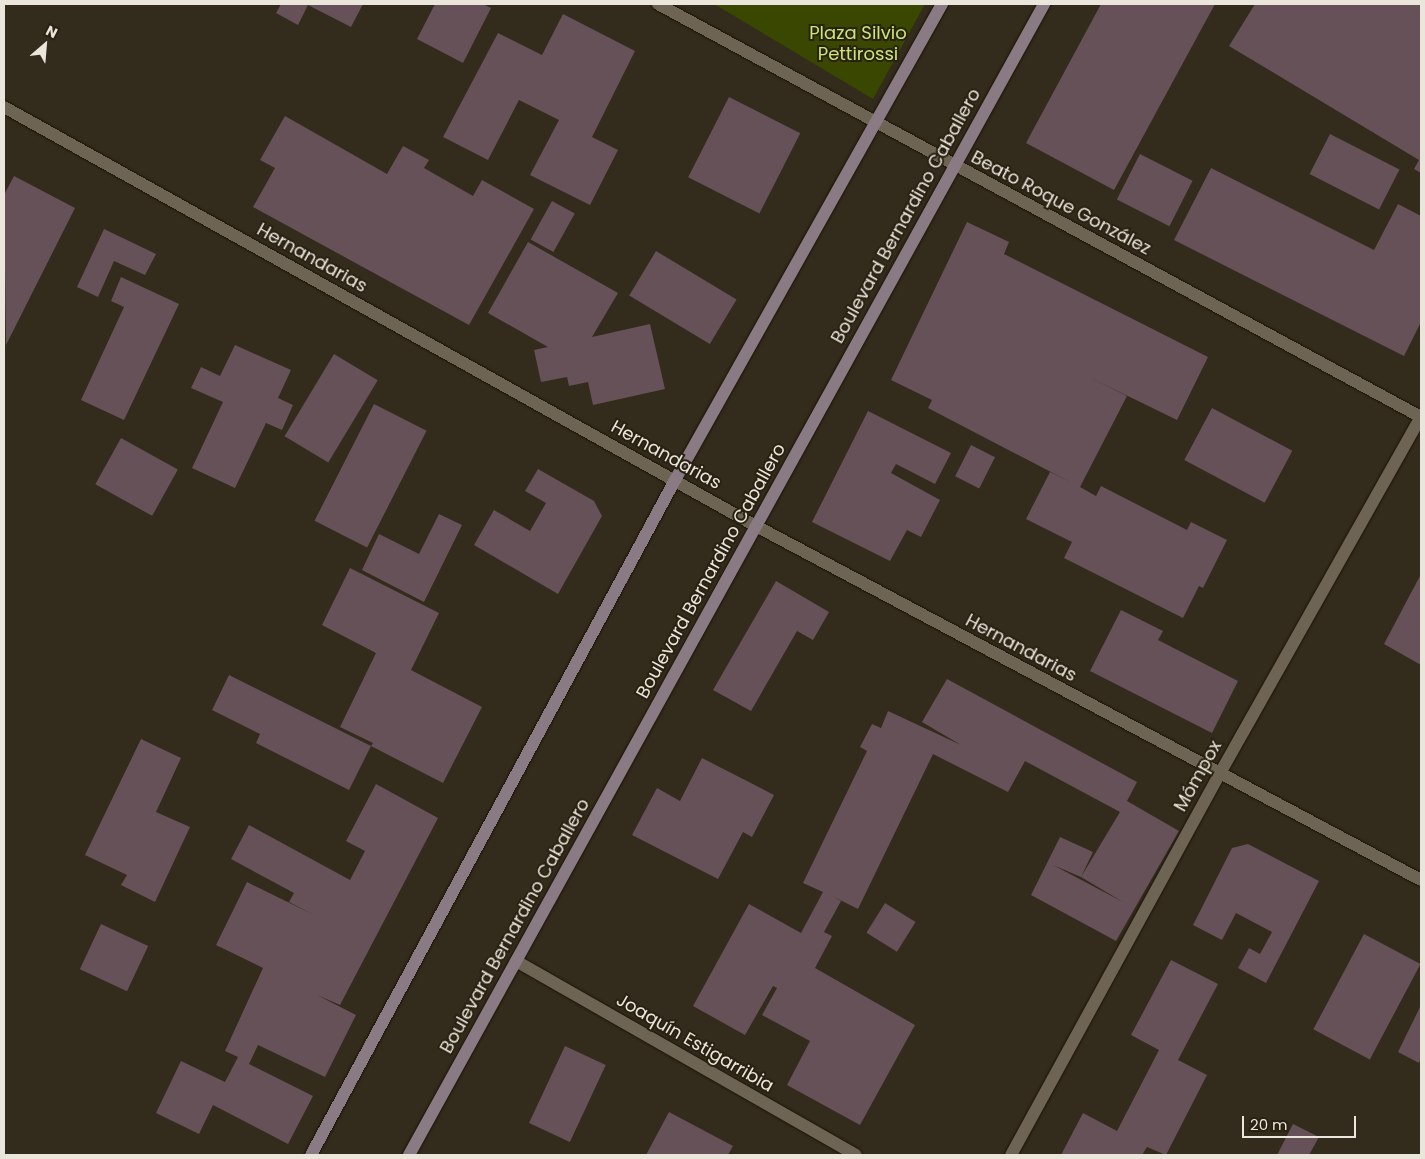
<!DOCTYPE html>
<html>
<head>
<meta charset="utf-8">
<style>
  body { margin:0 }
  #map { position:relative; width:1425px; height:1159px; overflow:hidden; background:#332b1c; font-family:Poppins,sans-serif }
  div>[style] { position:absolute }
  .green>* { inset:0; background:#394700 }
  .building>* { inset:0; background:#655157; transform-origin:0 0 }
  .roads { filter:drop-shadow(0 0 1px #1b1305) drop-shadow(0 0 1px #1b1305) }
  .minor>* { height:12px; margin:-6px; padding:0 6px; transform-origin:6px; border-radius:6px; background:#6e6454 }
  .secondary>* { height:12px; margin:-6px; padding:0 6px; transform-origin:6px; border-radius:6px; background:#897a84 }
  span { translate:-50% -50%; white-space:nowrap; text-align:center; line-height:1.15; -webkit-text-stroke:4px #292112; paint-order:stroke }
  .park-label { font-size:18px; color:#c9e676 }
  .street-label { font-size:18px; color:#ebe6dc }
  .frame { position:absolute; inset:0; border:5px solid #ebe6dc; pointer-events:none }
  .north { position:absolute; left:20px; top:20px; width:50px; height:50px; -webkit-text-stroke:4px #292112; paint-order:stroke; rotate:27deg; font-size:14px; font-weight:700; line-height:20px; text-align:center; color:#ebe6dc }
  .north::after { content:''; display:block; margin:auto; width:18px; height:22px; background:#ebe6dc; clip-path:polygon(50% 0,100% 100%,50% 72%,0 100%) }
  .scale { position:absolute; left:1242px; top:1116px; width:114px; height:22px; box-sizing:border-box; border:2px solid #ebe6dc; border-top:0; padding-left:6px; font-size:15px; line-height:18px; white-space:nowrap; color:#ebe6dc; -webkit-text-stroke:4px #292112; paint-order:stroke }
</style>
</head>
<body>
<div id="map">
  <div class="green">
    <i style="clip-path:polygon(714px 4px,925px 4px,873px 99px)"></i>
  </div>
  <div class="building">
    <i style="clip-path:polygon(281px 4px,363px 4px,351px 27px,308px 5px,298px 25px,276px 13px)"></i>
    <i style="clip-path:polygon(435px 4px,483px 4px,491px 8px,463px 63px,417px 39px)"></i>
    <i style="clip-path:polygon(1101px 4px,1215px 4px,1114px 190px,1026px 143px)"></i>
    <i style="clip-path:polygon(1255px 4px,1421px 4px,1421px 173px,1414px 169px,1419px 160px,1229px 46px)"></i>
    <i style="clip-path:polygon(563px 14px,635px 51px,592px 137px,618px 150px,590px 205px,530px 175px,559px 120px,519px 100px,488px 160px,443px 137px,498px 33px,542px 55px)"></i>
    <i style="left:729px;top:97px;width:80px;height:90px;rotate:27deg"></i>
    <i style="clip-path:polygon(285px 116px,387px 174px,403px 146px,429px 160px,424px 168px,473px 196px,482px 180px,534px 209px,469px 325px,253px 207px,275px 168px,260px 160px)"></i>
    <i style="left:1330px;top:134px;width:78px;height:45px;rotate:27deg"></i>
    <i style="left:1140px;top:154px;width:59px;height:51px;rotate:27deg"></i>
    <i style="clip-path:polygon(1211px 168px,1374px 250px,1398px 204px,1421px 216px,1421px 322px,1404px 356px,1174px 240px)"></i>
    <i style="clip-path:polygon(14px 176px,75px 208px,6px 345px,4px 195px)"></i>
    <i style="left:552px;top:201px;width:26px;height:44px;rotate:29deg"></i>
    <i style="clip-path:polygon(967px 222px,1009px 242px,1004px 254px,1208px 357px,1177px 420px,1089px 377px,1127px 396px,1080px 487px,1096px 496px,1101px 486px,1187px 530px,1191px 522px,1227px 540px,1203px 588px,1199px 586px,1183px 618px,1064px 558px,1072px 542px,1026px 519px,1050px 472px,1070px 482px,928px 408px,932px 400px,891px 380px)"></i>
    <i style="clip-path:polygon(104px 229px,156px 254px,145px 275px,114px 261px,98px 297px,77px 287px)"></i>
    <i style="clip-path:polygon(528px 242px,618px 293px,592px 337px,650px 324px,665px 389px,593px 405px,588px 382px,569px 386px,567px 377px,541px 382px,534px 350px,548px 347px,488px 313px)"></i>
    <i style="left:656px;top:251px;width:94px;height:52px;rotate:31deg"></i>
    <i style="clip-path:polygon(121px 277px,179px 304px,124px 420px,81px 400px,124px 307px,111px 301px)"></i>
    <i style="clip-path:polygon(235px 345px,291px 370px,278px 398px,293px 405px,282px 430px,266px 423px,235px 488px,192px 468px,223px 402px,191px 388px,201px 367px,220px 376px)"></i>
    <i style="left:334px;top:354px;width:51px;height:96px;rotate:31deg"></i>
    <i style="left:374px;top:404px;width:59px;height:131px;rotate:27deg"></i>
    <i style="left:1212px;top:408px;width:91px;height:59px;rotate:28deg"></i>
    <i style="clip-path:polygon(868px 411px,951px 453px,935px 484px,896px 464px,891px 473px,940px 500px,921px 537px,907px 530px,890px 561px,812px 522px)"></i>
    <i style="left:121px;top:438px;width:65px;height:53px;rotate:29deg"></i>
    <i style="left:971px;top:445px;width:27px;height:35px;rotate:27deg"></i>
    <i style="clip-path:polygon(538px 469px,594px 501px,602px 516px,558px 594px,474px 545px,494px 510px,530px 531px,546px 503px,525px 491px)"></i>
    <i style="clip-path:polygon(439px 514px,462px 525px,424px 602px,362px 570px,379px 534px,419px 554px)"></i>
    <i style="clip-path:polygon(350px 568px,439px 613px,411px 670px,482px 707px,443px 783px,371px 746px,349px 790px,256px 743px,260px 734px,212px 710px,229px 675px,371px 746px,373px 743px,340px 727px,376px 653px,322px 625px)"></i>
    <i style="clip-path:polygon(1421px 574px,1421px 665px,1384px 644px)"></i>
    <i style="clip-path:polygon(776px 581px,829px 612px,813px 640px,797px 631px,751px 711px,713px 690px)"></i>
    <i style="clip-path:polygon(1121px 610px,1163px 631px,1158px 640px,1238px 681px,1212px 733px,1090px 671px)"></i>
    <i style="clip-path:polygon(947px 679px,1137px 782px,1127px 801px,1179px 831px,1116px 941px,1031px 895px,1060px 837px,1093px 852px,1081px 877px,1053px 865px,1123px 902px,1081px 877px,1120px 812px,1025px 761px,1008px 792px,933px 754px,858px 909px,834px 897px,841px 901px,824px 932px,832px 936px,815px 968px,915px 1025px,860px 1125px,787px 1085px,810px 1041px,762px 1015px,777px 988px,773px 986px,745px 1035px,693px 1006px,749px 904px,801px 933px,823px 892px,803px 883px,867px 751px,860px 747px,872px 724px,881px 728px,888px 711px,961px 745px,922px 722px)"></i>
    <i style="clip-path:polygon(141px 739px,181px 758px,156px 812px,190px 827px,155px 902px,121px 885px,127px 875px,85px 855px)"></i>
    <i style="clip-path:polygon(702px 758px,774px 795px,752px 837px,743px 832px,718px 879px,632px 835px,657px 788px,680px 801px)"></i>
    <i style="clip-path:polygon(376px 784px,438px 818px,340px 1005px,317px 995px,356px 1015px,325px 1077px,258px 1045px,249px 1064px,313px 1096px,288px 1144px,213px 1105px,199px 1134px,156px 1113px,181px 1061px,225px 1082px,238px 1057px,225px 1051px,263px 968px,216px 945px,247px 882px,314px 915px,289px 902px,294px 893px,231px 859px,249px 825px,350px 880px,365px 851px,346px 841px)"></i>
    <i style="clip-path:polygon(1248px 844px,1319px 881px,1266px 983px,1238px 968px,1249px 948px,1260px 954px,1272px 932px,1236px 913px,1222px 940px,1193px 925px,1232px 848px)"></i>
    <i style="left:885px;top:903px;width:36px;height:35px;rotate:32deg"></i>
    <i style="left:101px;top:924px;width:52px;height:50px;rotate:25deg"></i>
    <i style="left:1364px;top:934px;width:64px;height:108px;rotate:28deg"></i>
    <i style="clip-path:polygon(1171px 960px,1218px 984px,1178px 1060px,1207px 1075px,1166px 1155px,1147px 1147px,1142px 1155px,1061px 1155px,1083px 1113px,1117px 1131px,1159px 1050px,1131px 1035px)"></i>
    <i style="clip-path:polygon(1421px 1005px,1421px 1058px,1419px 1063px,1398px 1052px)"></i>
    <i style="left:565px;top:1046px;width:45px;height:85px;rotate:25deg"></i>
    <i style="clip-path:polygon(669px 1112px,733px 1146px,728px 1155px,646px 1155px)"></i>
    <i style="clip-path:polygon(1293px 1124px,1319px 1137px,1309px 1155px,1277px 1155px)"></i>
  </div>
  <div class="roads">
    <div class="minor">
      <i style="left:658px;top:4px;width:868px;rotate:28.43deg"></i>
      <i style="left:4px;top:107px;width:861px;rotate:29.13deg"></i>
      <i style="left:756px;top:526px;width:753px;rotate:28.03deg"></i>
      <i style="left:516px;top:961px;width:391px;rotate:29.7deg"></i>
      <i style="left:1011px;top:1155px;width:433px;rotate:-61.3deg"></i>
      <i style="left:1219px;top:775px;width:411px;rotate:-60.6deg"></i>
    </div>
    <div class="secondary">
      <i style="left:311px;top:1155px;width:767px;rotate:-61.66deg"></i>
      <i style="left:675px;top:480px;width:546px;rotate:-60.71deg"></i>
      <i style="left:409px;top:1155px;width:1315px;rotate:-61.11deg"></i>
    </div>
  </div>
  <div class="park-label">
    <span style="left:858px;top:44px">Plaza Silvio<br>Pettirossi</span>
  </div>
  <div class="street-label">
    <span style="left:1061px;top:203px;rotate:28deg">Beato Roque González</span>
    <span style="left:906px;top:216px;rotate:-61deg">Boulevard Bernardino Caballero</span>
    <span style="left:312px;top:258px;rotate:29deg">Hernandarias</span>
    <span style="left:666px;top:455px;rotate:29deg">Hernandarias</span>
    <span style="left:711px;top:571px;rotate:-61deg">Boulevard Bernardino Caballero</span>
    <span style="left:1021px;top:648px;rotate:28deg">Hernandarias</span>
    <span style="left:1198px;top:776px;rotate:-61deg">Mómpox</span>
    <span style="left:515px;top:926px;rotate:-61deg">Boulevard Bernardino Caballero</span>
    <span style="left:695px;top:1043px;rotate:30deg">Joaquín Estigarribia</span>
  </div>
  <div class="frame"></div>
  <div class="north">N</div>
  <div class="scale">20 m</div>
</div>
</body>
</html>
